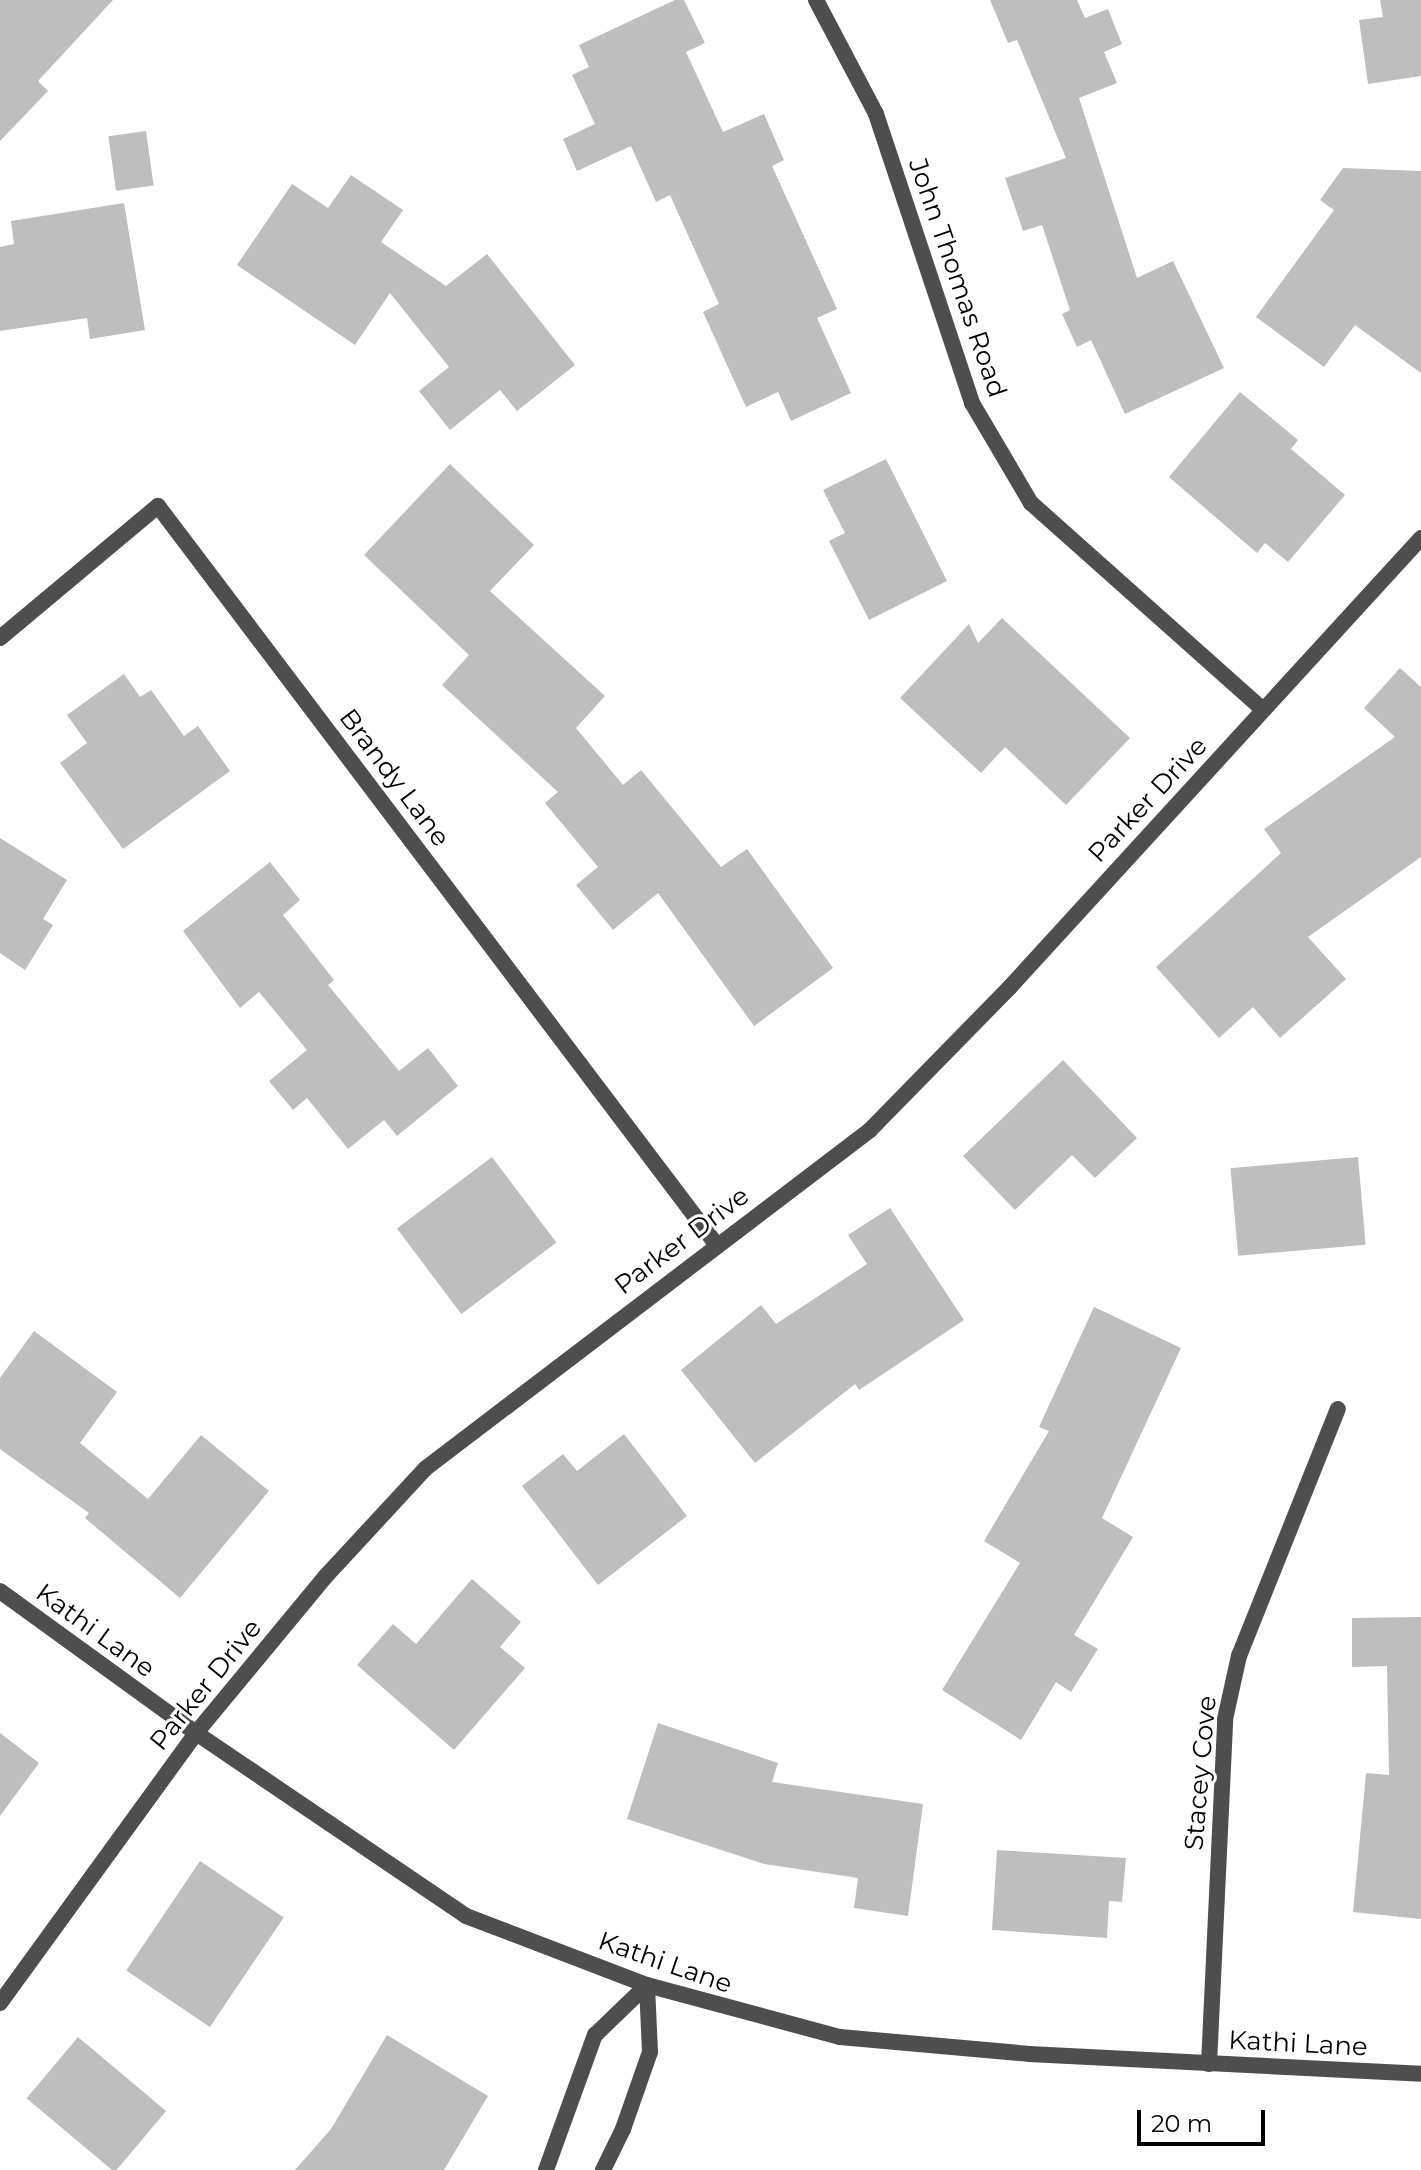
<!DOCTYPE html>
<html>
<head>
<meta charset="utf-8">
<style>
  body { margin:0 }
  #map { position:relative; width:1421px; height:2170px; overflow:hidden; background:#fff; font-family:Montserrat,sans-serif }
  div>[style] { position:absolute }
  .building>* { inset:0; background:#bebebe; transform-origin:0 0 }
  .minor>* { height:16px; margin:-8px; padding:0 8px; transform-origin:8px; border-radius:8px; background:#4e4e4e }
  span { translate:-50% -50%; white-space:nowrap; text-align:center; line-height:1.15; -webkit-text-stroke:6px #fff; paint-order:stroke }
  .street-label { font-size:26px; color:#000 }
  .scale { position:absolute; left:1137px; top:2110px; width:128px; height:36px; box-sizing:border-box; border:4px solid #000; border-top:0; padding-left:10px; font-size:24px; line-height:28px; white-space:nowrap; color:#000; -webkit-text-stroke:6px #fff; paint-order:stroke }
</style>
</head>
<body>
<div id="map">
  <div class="building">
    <i style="clip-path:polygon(0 0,113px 0,38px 81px,48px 91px,0 141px)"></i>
    <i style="clip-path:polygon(675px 0,684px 0,705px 43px,686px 52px,723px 132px,764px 114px,784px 160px,772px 166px,837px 309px,817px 318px,851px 393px,791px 421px,778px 392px,746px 407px,703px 312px,719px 304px,670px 195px,656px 202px,631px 146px,577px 171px,563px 139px,595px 124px,572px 75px,589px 67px,579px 45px)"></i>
    <i style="clip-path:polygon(990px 0,1077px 0,1085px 18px,1108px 9px,1122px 44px,1104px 52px,1117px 83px,1079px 98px,1137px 278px,1173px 261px,1224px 368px,1125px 414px,1091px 340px,1077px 347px,1062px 314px,1070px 310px,1042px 225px,1023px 231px,1005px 178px,1066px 158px,1017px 40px,1008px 43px)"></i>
    <i style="clip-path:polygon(1380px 0,1421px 0,1421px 76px,1368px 84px,1359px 20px,1383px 17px)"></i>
    <i style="left:146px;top:131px;width:55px;height:38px;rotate:82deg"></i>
    <i style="clip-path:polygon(1343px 168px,1421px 171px,1421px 373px,1355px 325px,1324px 367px,1256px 317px,1334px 210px,1320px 200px)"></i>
    <i style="clip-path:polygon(351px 175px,403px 210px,381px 242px,446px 286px,487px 254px,575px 365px,517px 411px,500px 390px,450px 430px,419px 391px,449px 367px,390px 293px,355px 345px,237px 265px,292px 184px,328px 208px)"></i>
    <i style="clip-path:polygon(124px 203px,145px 330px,90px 339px,87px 318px,0 331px,0 247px,14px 244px,11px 221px)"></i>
    <i style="clip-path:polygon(1240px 392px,1298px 440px,1291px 449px,1345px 495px,1288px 562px,1265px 543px,1257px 553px,1169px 477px)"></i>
    <i style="clip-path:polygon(886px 459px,947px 581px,869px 620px,829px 541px,845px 533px,823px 490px)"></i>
    <i style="clip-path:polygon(450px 464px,534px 545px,490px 591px,605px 696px,576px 728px,623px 785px,641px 770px,721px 867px,747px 849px,833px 968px,754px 1026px,658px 893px,613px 930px,576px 885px,598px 867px,545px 803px,558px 792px,442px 685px,469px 655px,364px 555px)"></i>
    <i style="clip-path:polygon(1002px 618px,1130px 738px,1066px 805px,1005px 747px,981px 773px,900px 698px,969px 624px,978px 643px)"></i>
    <i style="clip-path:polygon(1400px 668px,1421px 687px,1421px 857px,1308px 937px,1346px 979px,1280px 1038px,1253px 1007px,1219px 1038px,1156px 967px,1281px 853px,1264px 829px,1395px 737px,1364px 708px)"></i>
    <i style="clip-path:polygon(124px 674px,140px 697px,151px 690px,184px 736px,198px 726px,230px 771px,123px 849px,60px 763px,87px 743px,67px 715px)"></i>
    <i style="clip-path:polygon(0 838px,67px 880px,43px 919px,53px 925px,25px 970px,0 953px)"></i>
    <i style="clip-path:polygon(270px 862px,300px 900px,283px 915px,334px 980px,328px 985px,399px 1071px,428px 1048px,458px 1086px,397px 1136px,384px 1120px,348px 1149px,307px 1098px,293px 1110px,269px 1081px,307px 1050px,259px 992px,240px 1008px,183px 931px)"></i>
    <i style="clip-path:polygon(1063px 1060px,1137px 1138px,1095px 1178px,1072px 1155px,1015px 1210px,963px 1156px)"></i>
    <i style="left:492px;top:1157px;width:107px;height:119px;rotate:53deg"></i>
    <i style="left:1358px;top:1157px;width:88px;height:128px;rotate:85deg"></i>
    <i style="clip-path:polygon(890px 1208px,964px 1320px,859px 1390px,855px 1384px,755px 1463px,681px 1370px,761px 1305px,776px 1324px,867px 1264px,848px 1235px)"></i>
    <i style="clip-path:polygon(1094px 1307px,1181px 1348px,1102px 1518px,1133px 1537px,1074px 1635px,1098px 1649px,1071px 1692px,1056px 1682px,1021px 1740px,942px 1690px,1020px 1563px,984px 1541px,1049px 1431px,1039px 1427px)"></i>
    <i style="clip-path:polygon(34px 1331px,117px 1392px,80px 1443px,148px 1499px,201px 1435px,269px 1491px,180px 1598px,85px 1518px,89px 1513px,0 1449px,0 1378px)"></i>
    <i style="clip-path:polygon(624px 1434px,687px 1516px,598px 1585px,522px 1486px,563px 1454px,577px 1471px)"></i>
    <i style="clip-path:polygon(472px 1579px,521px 1622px,500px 1647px,525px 1668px,454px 1750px,357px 1665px,393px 1624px,416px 1644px)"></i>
    <i style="clip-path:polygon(1421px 1617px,1421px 1919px,1353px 1912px,1366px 1773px,1389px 1775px,1387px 1666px,1352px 1667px,1352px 1618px)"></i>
    <i style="clip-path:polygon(658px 1723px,778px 1763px,772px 1782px,923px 1804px,908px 1916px,854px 1908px,858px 1878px,764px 1864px,627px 1819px)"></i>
    <i style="clip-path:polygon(0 1733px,39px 1763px,0 1816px)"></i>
    <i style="clip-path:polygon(997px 1850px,1126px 1858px,1122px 1902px,1109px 1901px,1107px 1938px,992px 1930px)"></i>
    <i style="left:200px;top:1861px;width:101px;height:132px;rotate:34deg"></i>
    <i style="clip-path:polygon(387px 2035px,488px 2096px,444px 2170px,295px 2170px,331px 2129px)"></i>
    <i style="left:78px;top:2037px;width:115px;height:80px;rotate:40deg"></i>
  </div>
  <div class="minor">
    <i style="left:816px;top:0;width:129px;rotate:62.2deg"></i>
    <i style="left:876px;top:114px;width:305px;rotate:71.6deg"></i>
    <i style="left:972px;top:403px;width:116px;rotate:59.5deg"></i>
    <i style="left:1031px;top:503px;width:311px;rotate:41.7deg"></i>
    <i style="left:0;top:638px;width:206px;rotate:-39.9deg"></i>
    <i style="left:158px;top:506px;width:925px;rotate:52.91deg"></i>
    <i style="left:0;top:1591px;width:242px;rotate:35.9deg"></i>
    <i style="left:196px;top:1733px;width:326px;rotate:34.1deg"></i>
    <i style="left:466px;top:1916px;width:194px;rotate:20.9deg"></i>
    <i style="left:647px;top:1985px;width:200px;rotate:15.1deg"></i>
    <i style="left:840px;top:2037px;width:190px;rotate:5.1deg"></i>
    <i style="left:1029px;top:2054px;width:393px;rotate:2.9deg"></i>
    <i style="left:0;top:2003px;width:334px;rotate:-54deg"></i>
    <i style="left:196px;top:1733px;width:202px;rotate:-50.4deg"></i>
    <i style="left:325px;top:1577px;width:149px;rotate:-47.2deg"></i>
    <i style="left:426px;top:1468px;width:558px;rotate:-37.28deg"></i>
    <i style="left:870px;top:1130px;width:200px;rotate:-45.6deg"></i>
    <i style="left:1010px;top:987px;width:609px;rotate:-47.53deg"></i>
    <i style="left:1209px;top:2064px;width:345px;rotate:-87.3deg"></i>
    <i style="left:1225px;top:1719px;width:65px;rotate:-77.5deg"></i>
    <i style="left:1239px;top:1656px;width:266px;rotate:-68.2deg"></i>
    <i style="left:546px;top:2170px;width:144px;rotate:-70.1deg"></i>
    <i style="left:595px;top:2035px;width:72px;rotate:-43.9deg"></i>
    <i style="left:603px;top:2170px;width:46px;rotate:-64deg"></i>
    <i style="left:623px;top:2129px;width:82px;rotate:-70.7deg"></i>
    <i style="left:650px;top:2052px;width:67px;rotate:-92.6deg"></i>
  </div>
  <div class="street-label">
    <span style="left:957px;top:278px;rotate:71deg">John Thomas Road</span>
    <span style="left:394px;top:778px;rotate:53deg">Brandy Lane</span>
    <span style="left:1148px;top:800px;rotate:-47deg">Parker Drive</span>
    <span style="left:682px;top:1241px;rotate:-37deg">Parker Drive</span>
    <span style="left:95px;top:1631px;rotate:36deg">Kathi Lane</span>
    <span style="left:206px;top:1685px;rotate:-51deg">Parker Drive</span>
    <span style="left:1201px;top:1773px;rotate:-85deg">Stacey Cove</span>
    <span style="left:665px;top:1963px;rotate:19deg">Kathi Lane</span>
    <span style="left:1298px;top:2044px;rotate:3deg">Kathi Lane</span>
  </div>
  <div class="scale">20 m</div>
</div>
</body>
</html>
